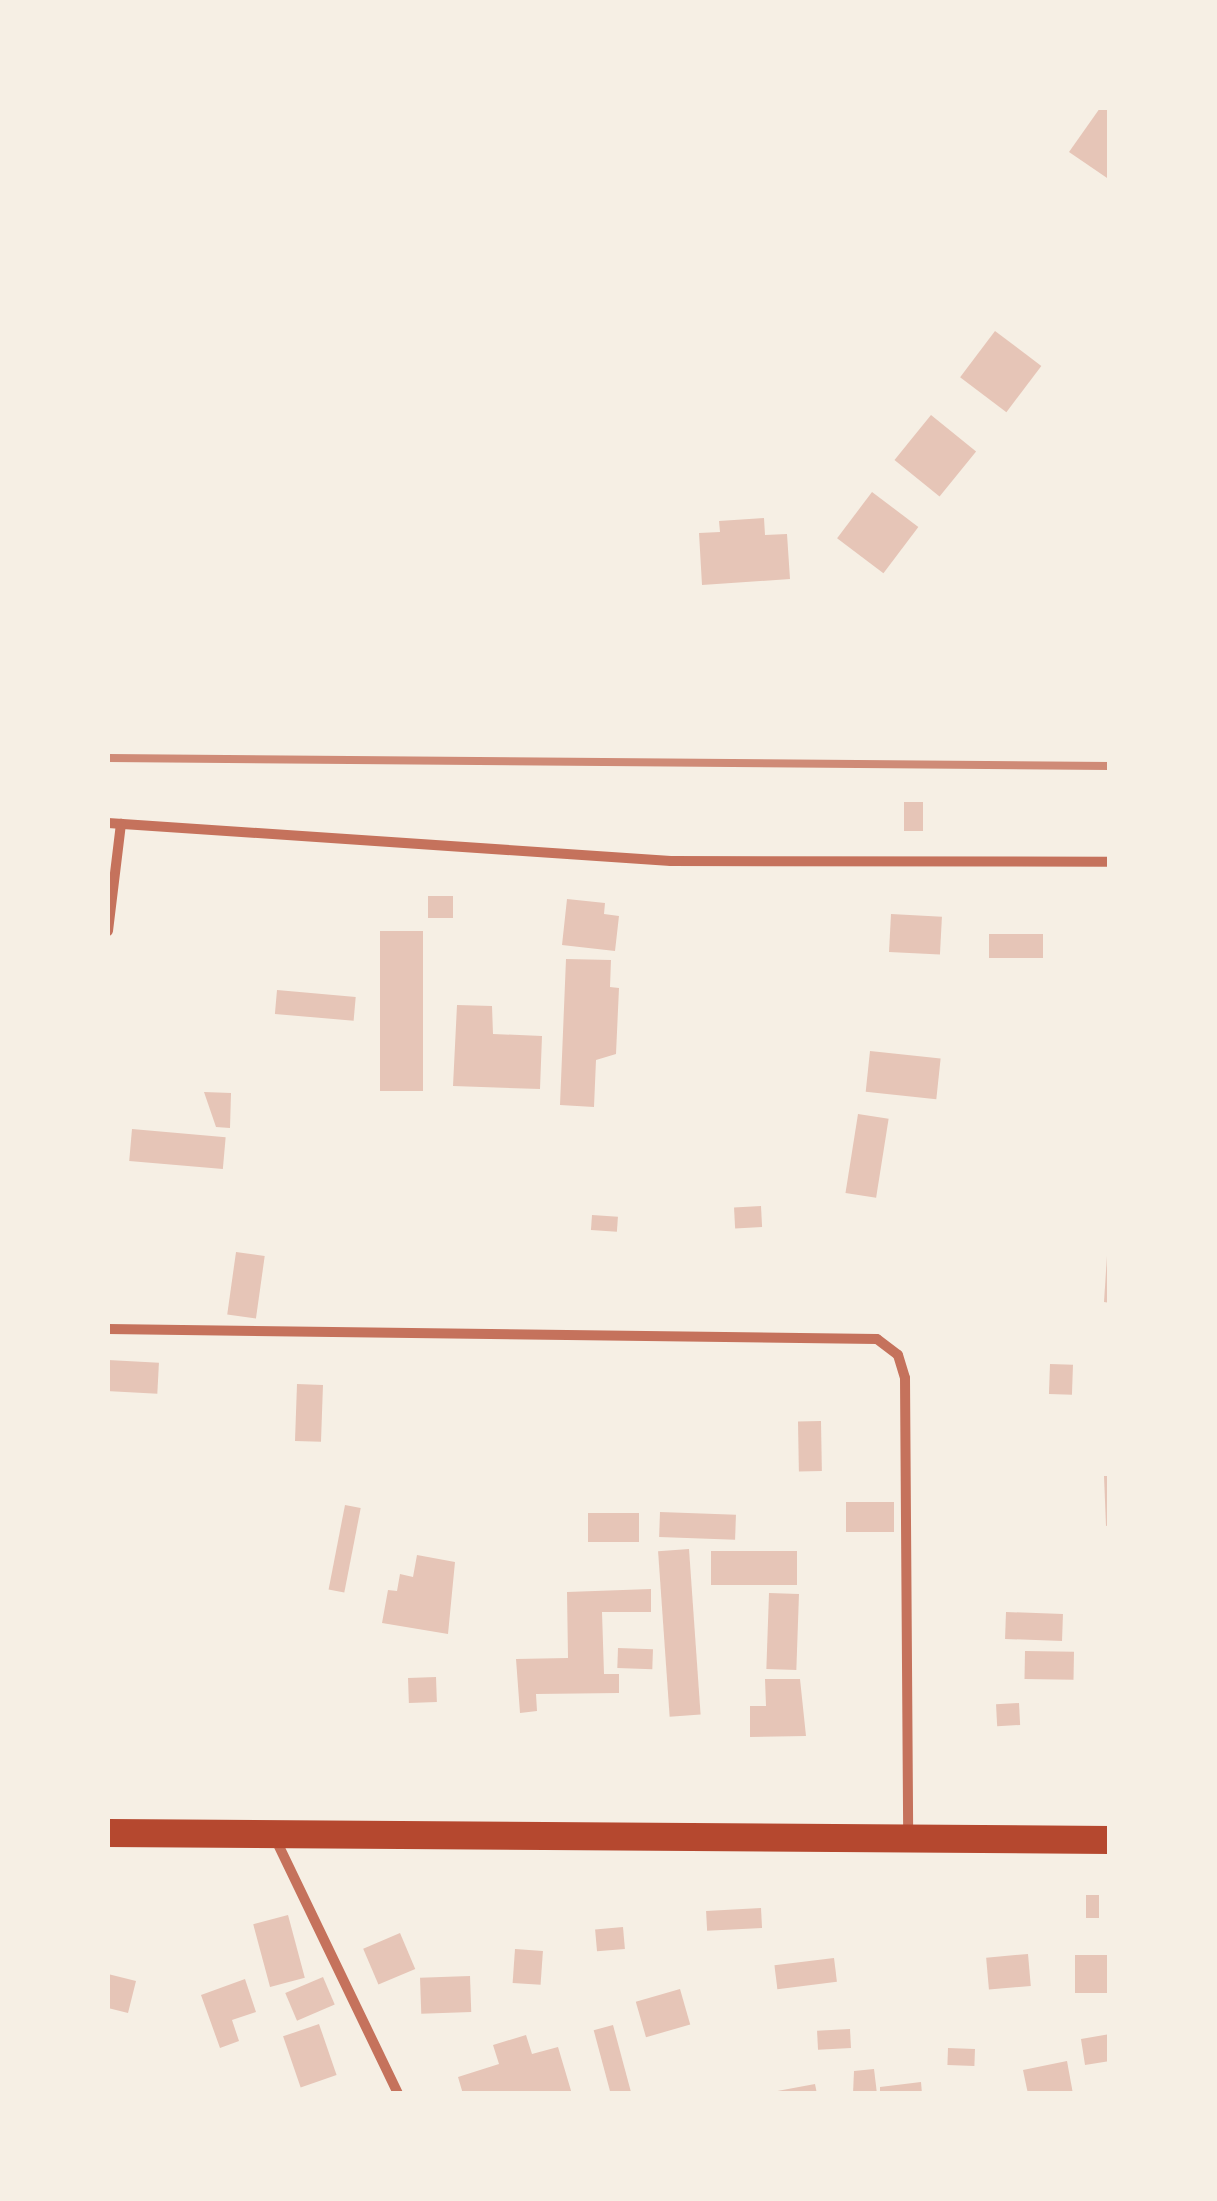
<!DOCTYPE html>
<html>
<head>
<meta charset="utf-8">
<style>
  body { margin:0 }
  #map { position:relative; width:1217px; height:2201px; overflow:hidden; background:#f6efe4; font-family:Lato,sans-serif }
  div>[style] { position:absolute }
  .building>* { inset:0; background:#e6c5b7; transform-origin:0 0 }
  .minor>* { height:10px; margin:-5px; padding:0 5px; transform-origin:5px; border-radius:5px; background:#c5725c }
  .trunk>* { height:28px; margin:-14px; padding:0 14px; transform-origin:14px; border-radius:14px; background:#b5482f }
  .rail>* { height:8px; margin:-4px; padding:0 4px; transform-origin:4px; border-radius:4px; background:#cf8b77 }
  span { translate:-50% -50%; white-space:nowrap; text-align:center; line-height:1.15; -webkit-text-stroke:8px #f6efe4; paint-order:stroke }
  .frame { position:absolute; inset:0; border:110px solid #f6efe4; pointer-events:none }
</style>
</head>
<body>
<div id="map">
  <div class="building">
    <i style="clip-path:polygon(1100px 108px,1110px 108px,1110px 180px,1069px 152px)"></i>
    <i style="left:995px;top:331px;width:58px;height:58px;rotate:37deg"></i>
    <i style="left:931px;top:415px;width:58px;height:58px;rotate:39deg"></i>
    <i style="left:872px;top:492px;width:58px;height:58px;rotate:37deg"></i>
    <i style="clip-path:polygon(764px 518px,765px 535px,787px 534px,790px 579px,702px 585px,699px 533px,720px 532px,719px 521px)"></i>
    <i style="left:904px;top:802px;width:19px;height:29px"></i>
    <i style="left:428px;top:896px;width:25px;height:22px"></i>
    <i style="clip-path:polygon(567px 899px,605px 903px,604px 914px,619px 916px,615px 951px,562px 945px)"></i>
    <i style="left:891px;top:914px;width:51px;height:38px;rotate:3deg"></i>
    <i style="left:380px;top:931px;width:43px;height:160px"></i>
    <i style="left:1043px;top:934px;width:24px;height:54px;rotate:90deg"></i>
    <i style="clip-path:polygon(566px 959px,611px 960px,610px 987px,619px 988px,616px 1054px,596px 1060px,594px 1107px,560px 1105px)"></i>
    <i style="left:277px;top:990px;width:79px;height:24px;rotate:5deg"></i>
    <i style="clip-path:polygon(457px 1005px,492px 1006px,493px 1034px,542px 1036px,540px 1089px,453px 1086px)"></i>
    <i style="left:870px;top:1051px;width:71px;height:41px;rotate:6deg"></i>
    <i style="clip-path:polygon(204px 1092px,231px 1093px,230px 1128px,216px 1127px)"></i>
    <i style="left:858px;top:1114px;width:31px;height:80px;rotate:9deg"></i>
    <i style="left:132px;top:1129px;width:94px;height:32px;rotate:5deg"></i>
    <i style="left:761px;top:1206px;width:21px;height:27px;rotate:87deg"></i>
    <i style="left:592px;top:1215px;width:26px;height:15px;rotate:4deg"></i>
    <i style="left:236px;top:1252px;width:29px;height:63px;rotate:8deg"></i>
    <i style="clip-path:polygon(1107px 1256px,1110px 1256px,1110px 1303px,1104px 1302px)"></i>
    <i style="left:108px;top:1360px;width:51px;height:31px;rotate:3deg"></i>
    <i style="left:1050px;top:1364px;width:23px;height:30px;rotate:2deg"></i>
    <i style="left:297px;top:1384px;width:26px;height:57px;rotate:2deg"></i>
    <i style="left:821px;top:1421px;width:50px;height:23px;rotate:89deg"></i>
    <i style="clip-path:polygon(1104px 1476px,1110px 1476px,1110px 1525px,1106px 1526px)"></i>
    <i style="left:894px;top:1502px;width:30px;height:48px;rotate:90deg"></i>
    <i style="left:345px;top:1505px;width:16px;height:86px;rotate:11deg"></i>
    <i style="left:660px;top:1512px;width:76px;height:25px;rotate:2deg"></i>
    <i style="left:639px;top:1513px;width:29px;height:51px;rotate:90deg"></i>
    <i style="left:689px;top:1549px;width:166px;height:31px;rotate:86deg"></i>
    <i style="left:797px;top:1551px;width:34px;height:86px;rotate:90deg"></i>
    <i style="clip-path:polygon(417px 1555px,455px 1562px,448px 1634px,382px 1623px,388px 1590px,397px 1591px,400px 1574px,413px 1577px)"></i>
    <i style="clip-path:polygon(651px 1589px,651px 1612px,602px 1612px,604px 1674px,619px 1674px,619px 1693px,536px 1694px,537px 1711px,520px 1713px,516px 1659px,568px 1658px,567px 1592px)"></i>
    <i style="left:769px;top:1593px;width:30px;height:76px;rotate:2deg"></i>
    <i style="left:1006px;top:1612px;width:57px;height:27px;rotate:2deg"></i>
    <i style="left:618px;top:1648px;width:35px;height:20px;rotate:2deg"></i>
    <i style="left:1025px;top:1651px;width:49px;height:28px;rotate:1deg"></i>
    <i style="left:436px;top:1677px;width:25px;height:28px;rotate:88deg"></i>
    <i style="clip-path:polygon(765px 1679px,800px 1679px,806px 1736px,750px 1737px,750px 1706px,766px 1706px)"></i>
    <i style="left:1019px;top:1703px;width:22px;height:23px;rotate:87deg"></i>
    <i style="left:1099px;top:1895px;width:23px;height:13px;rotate:90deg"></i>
    <i style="left:761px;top:1908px;width:20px;height:55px;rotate:87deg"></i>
    <i style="left:288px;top:1915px;width:65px;height:36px;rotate:75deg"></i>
    <i style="left:623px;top:1927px;width:22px;height:28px;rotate:85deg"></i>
    <i style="left:400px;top:1933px;width:39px;height:40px;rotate:67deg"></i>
    <i style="left:515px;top:1949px;width:28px;height:34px;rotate:4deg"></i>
    <i style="left:1028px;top:1954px;width:32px;height:42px;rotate:85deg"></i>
    <i style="left:1110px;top:1955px;width:38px;height:35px;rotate:90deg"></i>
    <i style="left:834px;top:1958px;width:24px;height:60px;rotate:83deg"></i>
    <i style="clip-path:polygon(108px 1974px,136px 1981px,128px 2013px,108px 2008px)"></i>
    <i style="left:470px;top:1976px;width:36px;height:50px;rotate:88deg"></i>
    <i style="left:323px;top:1977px;width:30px;height:41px;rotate:67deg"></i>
    <i style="clip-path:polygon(245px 1979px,256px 2012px,232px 2020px,239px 2041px,220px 2048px,201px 1995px)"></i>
    <i style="left:680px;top:1989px;width:37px;height:46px;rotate:74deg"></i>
    <i style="left:319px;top:2024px;width:54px;height:38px;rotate:71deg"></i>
    <i style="left:613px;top:2025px;width:72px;height:20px;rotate:75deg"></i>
    <i style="left:850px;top:2029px;width:19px;height:33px;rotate:87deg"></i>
    <i style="clip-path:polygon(1110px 2034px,1110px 2061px,1085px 2065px,1081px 2039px)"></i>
    <i style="clip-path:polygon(526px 2035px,532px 2054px,558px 2047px,572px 2094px,463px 2094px,458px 2077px,499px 2064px,493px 2045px)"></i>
    <i style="left:948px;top:2048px;width:27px;height:17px;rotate:2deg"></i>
    <i style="clip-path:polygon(1067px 2061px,1073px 2094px,1028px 2094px,1023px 2070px)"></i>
    <i style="clip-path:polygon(874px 2069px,877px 2094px,853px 2094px,854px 2071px)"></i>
    <i style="clip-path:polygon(921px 2082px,922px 2094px,880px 2094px,880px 2087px)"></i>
    <i style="clip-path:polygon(815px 2084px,817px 2094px,773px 2094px,772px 2092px)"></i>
  </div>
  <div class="minor">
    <i style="left:108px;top:823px;width:564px;rotate:3.86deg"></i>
    <i style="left:671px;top:861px;width:439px;rotate:0.1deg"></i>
    <i style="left:108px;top:931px;width:108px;rotate:-83.1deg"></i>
    <i style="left:108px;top:1329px;width:769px;rotate:0.75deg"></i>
    <i style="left:877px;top:1339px;width:26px;rotate:37deg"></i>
    <i style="left:898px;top:1355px;width:24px;rotate:73deg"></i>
    <i style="left:905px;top:1378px;width:459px;rotate:89.6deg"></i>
    <i style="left:275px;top:1838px;width:284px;rotate:64.3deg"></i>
  </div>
  <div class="trunk">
    <i style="left:108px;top:1833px;width:1002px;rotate:0.4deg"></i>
  </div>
  <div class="rail">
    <i style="left:108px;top:758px;width:1002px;rotate:0.46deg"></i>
  </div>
  <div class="frame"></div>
</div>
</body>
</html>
